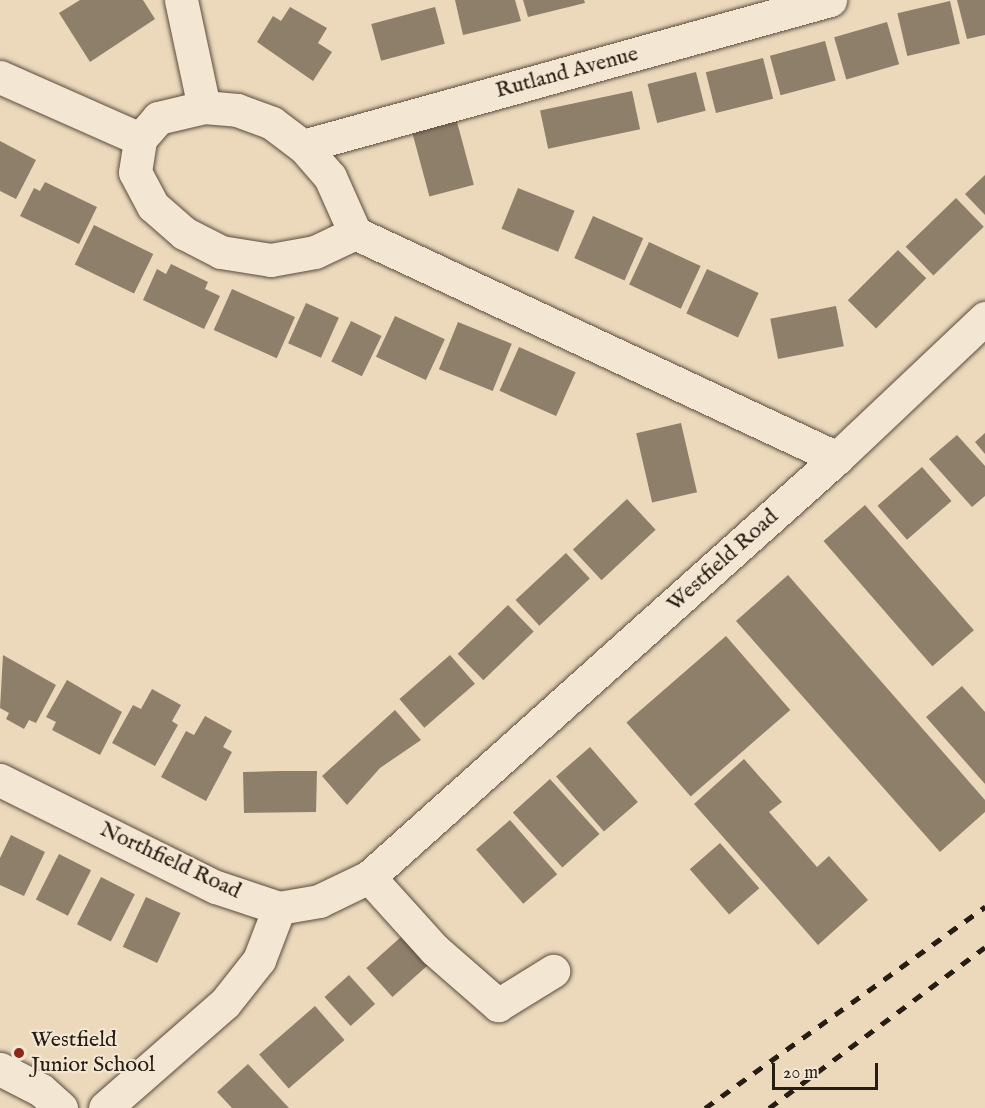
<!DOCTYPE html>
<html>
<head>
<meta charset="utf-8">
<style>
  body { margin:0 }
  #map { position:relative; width:985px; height:1108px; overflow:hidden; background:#ecd9bc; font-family:"IM FELL English",serif }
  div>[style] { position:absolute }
  .building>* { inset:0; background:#8e7f6b; transform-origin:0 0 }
  .roads { filter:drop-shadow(0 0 2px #594c3d) drop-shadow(0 0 2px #594c3d) }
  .minor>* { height:33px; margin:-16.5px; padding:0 16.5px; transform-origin:16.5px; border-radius:16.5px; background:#f3e6d3 }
  .rail>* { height:4.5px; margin-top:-2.25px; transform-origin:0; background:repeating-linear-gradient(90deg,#281d13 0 10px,transparent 0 20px) }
  .dots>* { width:16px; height:16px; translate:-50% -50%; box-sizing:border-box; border:3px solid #f3e6d3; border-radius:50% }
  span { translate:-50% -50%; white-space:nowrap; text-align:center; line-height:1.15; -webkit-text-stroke:4.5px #f3e6d3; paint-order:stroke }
  .street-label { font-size:22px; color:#281d13 }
  .poi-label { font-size:22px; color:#281d13 }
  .left { translate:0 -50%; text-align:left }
  .scale { position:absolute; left:772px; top:1063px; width:106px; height:27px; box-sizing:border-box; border:3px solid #281d13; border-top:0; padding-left:8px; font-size:18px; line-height:21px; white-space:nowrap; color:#281d13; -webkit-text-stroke:4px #f3e6d3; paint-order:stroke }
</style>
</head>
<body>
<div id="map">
  <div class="building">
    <i style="clip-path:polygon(80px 0,143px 0,155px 19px,90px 62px,59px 13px)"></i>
    <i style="clip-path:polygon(455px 0,515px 0,521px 21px,463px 35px)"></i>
    <i style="clip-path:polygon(523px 0,584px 0,585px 3px,528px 17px)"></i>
    <i style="clip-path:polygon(957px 0,985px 0,985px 35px,967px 39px)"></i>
    <i style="left:950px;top:1px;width:44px;height:54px;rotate:77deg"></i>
    <i style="clip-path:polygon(290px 7px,327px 28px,318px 43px,332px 52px,313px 81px,257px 42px,273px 16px,281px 21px)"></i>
    <i style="left:435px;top:7px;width:38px;height:66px;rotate:75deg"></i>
    <i style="left:887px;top:22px;width:44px;height:55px;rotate:74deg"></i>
    <i style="left:825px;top:41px;width:41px;height:57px;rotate:75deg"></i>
    <i style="left:763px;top:58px;width:42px;height:59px;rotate:76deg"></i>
    <i style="left:696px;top:72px;width:40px;height:50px;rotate:76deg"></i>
    <i style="left:632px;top:91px;width:39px;height:94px;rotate:78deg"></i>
    <i style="left:456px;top:118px;width:69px;height:46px;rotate:75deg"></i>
    <i style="clip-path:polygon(0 141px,36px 160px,16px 199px,0 191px)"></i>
    <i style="clip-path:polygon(985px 175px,985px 215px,965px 194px)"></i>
    <i style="clip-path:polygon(45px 182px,97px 207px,79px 244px,20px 216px,34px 188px,40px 191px)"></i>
    <i style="left:518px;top:188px;width:61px;height:44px;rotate:22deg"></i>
    <i style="left:956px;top:198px;width:40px;height:70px;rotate:46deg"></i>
    <i style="left:593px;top:216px;width:55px;height:46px;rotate:24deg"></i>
    <i style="left:94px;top:225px;width:66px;height:44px;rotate:26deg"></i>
    <i style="left:649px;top:242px;width:57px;height:47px;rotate:25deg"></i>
    <i style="left:898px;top:250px;width:40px;height:71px;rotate:45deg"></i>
    <i style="clip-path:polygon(171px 264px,208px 282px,205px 289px,220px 296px,204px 329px,143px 300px,157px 269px,166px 274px)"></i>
    <i style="left:707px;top:269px;width:57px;height:49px;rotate:25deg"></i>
    <i style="left:232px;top:289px;width:69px;height:45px;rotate:24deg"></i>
    <i style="left:306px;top:303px;width:36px;height:44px;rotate:24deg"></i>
    <i style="left:836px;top:306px;width:41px;height:67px;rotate:79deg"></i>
    <i style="left:395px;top:316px;width:55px;height:45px;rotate:25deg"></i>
    <i style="left:351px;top:321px;width:34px;height:45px;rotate:26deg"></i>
    <i style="left:458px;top:322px;width:58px;height:51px;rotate:22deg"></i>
    <i style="left:519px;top:347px;width:62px;height:48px;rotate:24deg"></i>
    <i style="left:681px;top:423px;width:71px;height:46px;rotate:77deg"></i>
    <i style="clip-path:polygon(985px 433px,985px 454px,975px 442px)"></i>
    <i style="clip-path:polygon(957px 435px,985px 466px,985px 496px,972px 507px,929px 459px)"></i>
    <i style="left:922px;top:467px;width:45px;height:59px;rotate:49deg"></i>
    <i style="left:627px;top:499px;width:42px;height:74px;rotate:47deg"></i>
    <i style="left:865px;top:505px;width:166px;height:55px;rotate:49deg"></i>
    <i style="left:566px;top:553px;width:35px;height:69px;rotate:47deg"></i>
    <i style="clip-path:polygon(788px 575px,985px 800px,985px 812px,940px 852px,736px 621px)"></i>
    <i style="left:508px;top:605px;width:37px;height:70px;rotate:46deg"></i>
    <i style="left:726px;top:636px;width:98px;height:132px;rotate:49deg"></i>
    <i style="clip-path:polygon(3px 655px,56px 685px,36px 723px,29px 720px,24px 729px,6px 719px,9px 713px,0 708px)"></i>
    <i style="left:450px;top:655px;width:38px;height:67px;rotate:49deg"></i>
    <i style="clip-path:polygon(67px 680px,122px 712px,100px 755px,52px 730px,56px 722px,46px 717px)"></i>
    <i style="clip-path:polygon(962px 686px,985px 712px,985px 784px,926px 717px)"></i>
    <i style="clip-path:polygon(152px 689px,181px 705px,172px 721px,178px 725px,155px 766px,112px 743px,133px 705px,141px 709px)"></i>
    <i style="clip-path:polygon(395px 710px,421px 740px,380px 768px,347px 805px,322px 776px)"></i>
    <i style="clip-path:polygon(205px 716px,232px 731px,223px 747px,232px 752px,206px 801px,161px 777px,186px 731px,194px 735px)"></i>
    <i style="left:590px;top:747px;width:73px;height:45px;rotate:49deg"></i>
    <i style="clip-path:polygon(744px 759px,782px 802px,769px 812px,817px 867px,829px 856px,868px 900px,818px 945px,694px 804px)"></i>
    <i style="clip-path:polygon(279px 771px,317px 771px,316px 812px,244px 813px,243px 772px)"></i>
    <i style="left:550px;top:779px;width:74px;height:50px;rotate:48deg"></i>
    <i style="left:510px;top:820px;width:72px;height:45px;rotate:49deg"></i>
    <i style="clip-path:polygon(11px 835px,45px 852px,24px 896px,0 885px,0 858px)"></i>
    <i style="left:720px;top:843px;width:60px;height:40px;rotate:49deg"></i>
    <i style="left:59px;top:854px;width:36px;height:51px;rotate:27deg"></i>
    <i style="left:101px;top:877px;width:38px;height:53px;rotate:27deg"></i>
    <i style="left:146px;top:897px;width:38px;height:55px;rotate:25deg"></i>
    <i style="left:402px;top:936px;width:39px;height:48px;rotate:48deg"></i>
    <i style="left:349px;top:975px;width:39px;height:33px;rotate:48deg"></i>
    <i style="left:315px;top:1006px;width:45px;height:74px;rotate:49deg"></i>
    <i style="clip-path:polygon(248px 1064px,289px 1108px,232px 1108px,217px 1092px)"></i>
  </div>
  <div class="roads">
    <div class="minor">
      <i style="left:181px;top:0;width:109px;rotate:77.9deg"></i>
      <i style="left:0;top:77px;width:153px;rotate:23.9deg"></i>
      <i style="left:303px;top:146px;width:547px;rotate:-15.48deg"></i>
      <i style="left:355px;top:233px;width:44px;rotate:154.6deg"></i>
      <i style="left:315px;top:252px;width:45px;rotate:169.7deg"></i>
      <i style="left:271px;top:260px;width:51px;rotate:-170.9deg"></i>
      <i style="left:221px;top:252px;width:42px;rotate:-152.8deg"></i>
      <i style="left:184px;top:233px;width:41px;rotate:-138.9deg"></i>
      <i style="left:153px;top:206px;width:38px;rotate:-118deg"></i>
      <i style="left:135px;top:172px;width:33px;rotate:-81deg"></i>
      <i style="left:140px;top:139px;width:28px;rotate:-49deg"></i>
      <i style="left:158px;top:118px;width:47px;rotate:-13.4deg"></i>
      <i style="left:204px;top:107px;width:33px;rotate:5deg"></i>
      <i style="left:237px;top:110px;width:37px;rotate:20deg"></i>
      <i style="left:272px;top:123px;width:39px;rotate:37deg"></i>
      <i style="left:303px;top:146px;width:41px;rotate:48.9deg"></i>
      <i style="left:330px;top:177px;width:61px;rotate:65.9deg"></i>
      <i style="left:355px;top:233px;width:532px;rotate:25.02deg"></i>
      <i style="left:0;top:780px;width:241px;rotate:26.4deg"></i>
      <i style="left:216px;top:887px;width:66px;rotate:18.4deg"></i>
      <i style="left:279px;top:908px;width:41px;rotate:-9.9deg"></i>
      <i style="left:319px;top:901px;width:55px;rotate:-25.6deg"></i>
      <i style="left:369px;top:877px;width:628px;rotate:-41.84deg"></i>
      <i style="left:837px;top:458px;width:204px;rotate:-43.4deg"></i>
      <i style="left:369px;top:877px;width:98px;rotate:47.9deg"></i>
      <i style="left:435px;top:950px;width:84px;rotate:41.1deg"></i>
      <i style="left:498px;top:1005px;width:65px;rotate:-31.7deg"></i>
      <i style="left:0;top:1069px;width:46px;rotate:27.1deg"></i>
      <i style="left:41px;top:1090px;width:27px;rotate:42deg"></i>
      <i style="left:105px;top:1108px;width:159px;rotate:-41.2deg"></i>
      <i style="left:225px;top:1003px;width:55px;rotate:-51.7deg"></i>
      <i style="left:259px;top:960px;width:56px;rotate:-69deg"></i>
    </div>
  </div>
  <div class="rail">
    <i style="left:705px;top:1108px;width:345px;rotate:-35.7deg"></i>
    <i style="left:769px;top:1108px;width:269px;rotate:-36.7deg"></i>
  </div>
  <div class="dots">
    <i style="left:19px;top:1053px;background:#8f2418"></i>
  </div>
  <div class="street-label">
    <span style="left:567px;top:73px;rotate:-15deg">Rutland Avenue</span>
    <span style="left:723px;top:561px;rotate:-42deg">Westfield Road</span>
    <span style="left:170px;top:861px;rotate:25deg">Northfield Road</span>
  </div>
  <div class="poi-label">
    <span class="left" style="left:31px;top:1053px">Westfield<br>Junior School</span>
  </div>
  <div class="scale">20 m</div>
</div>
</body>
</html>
